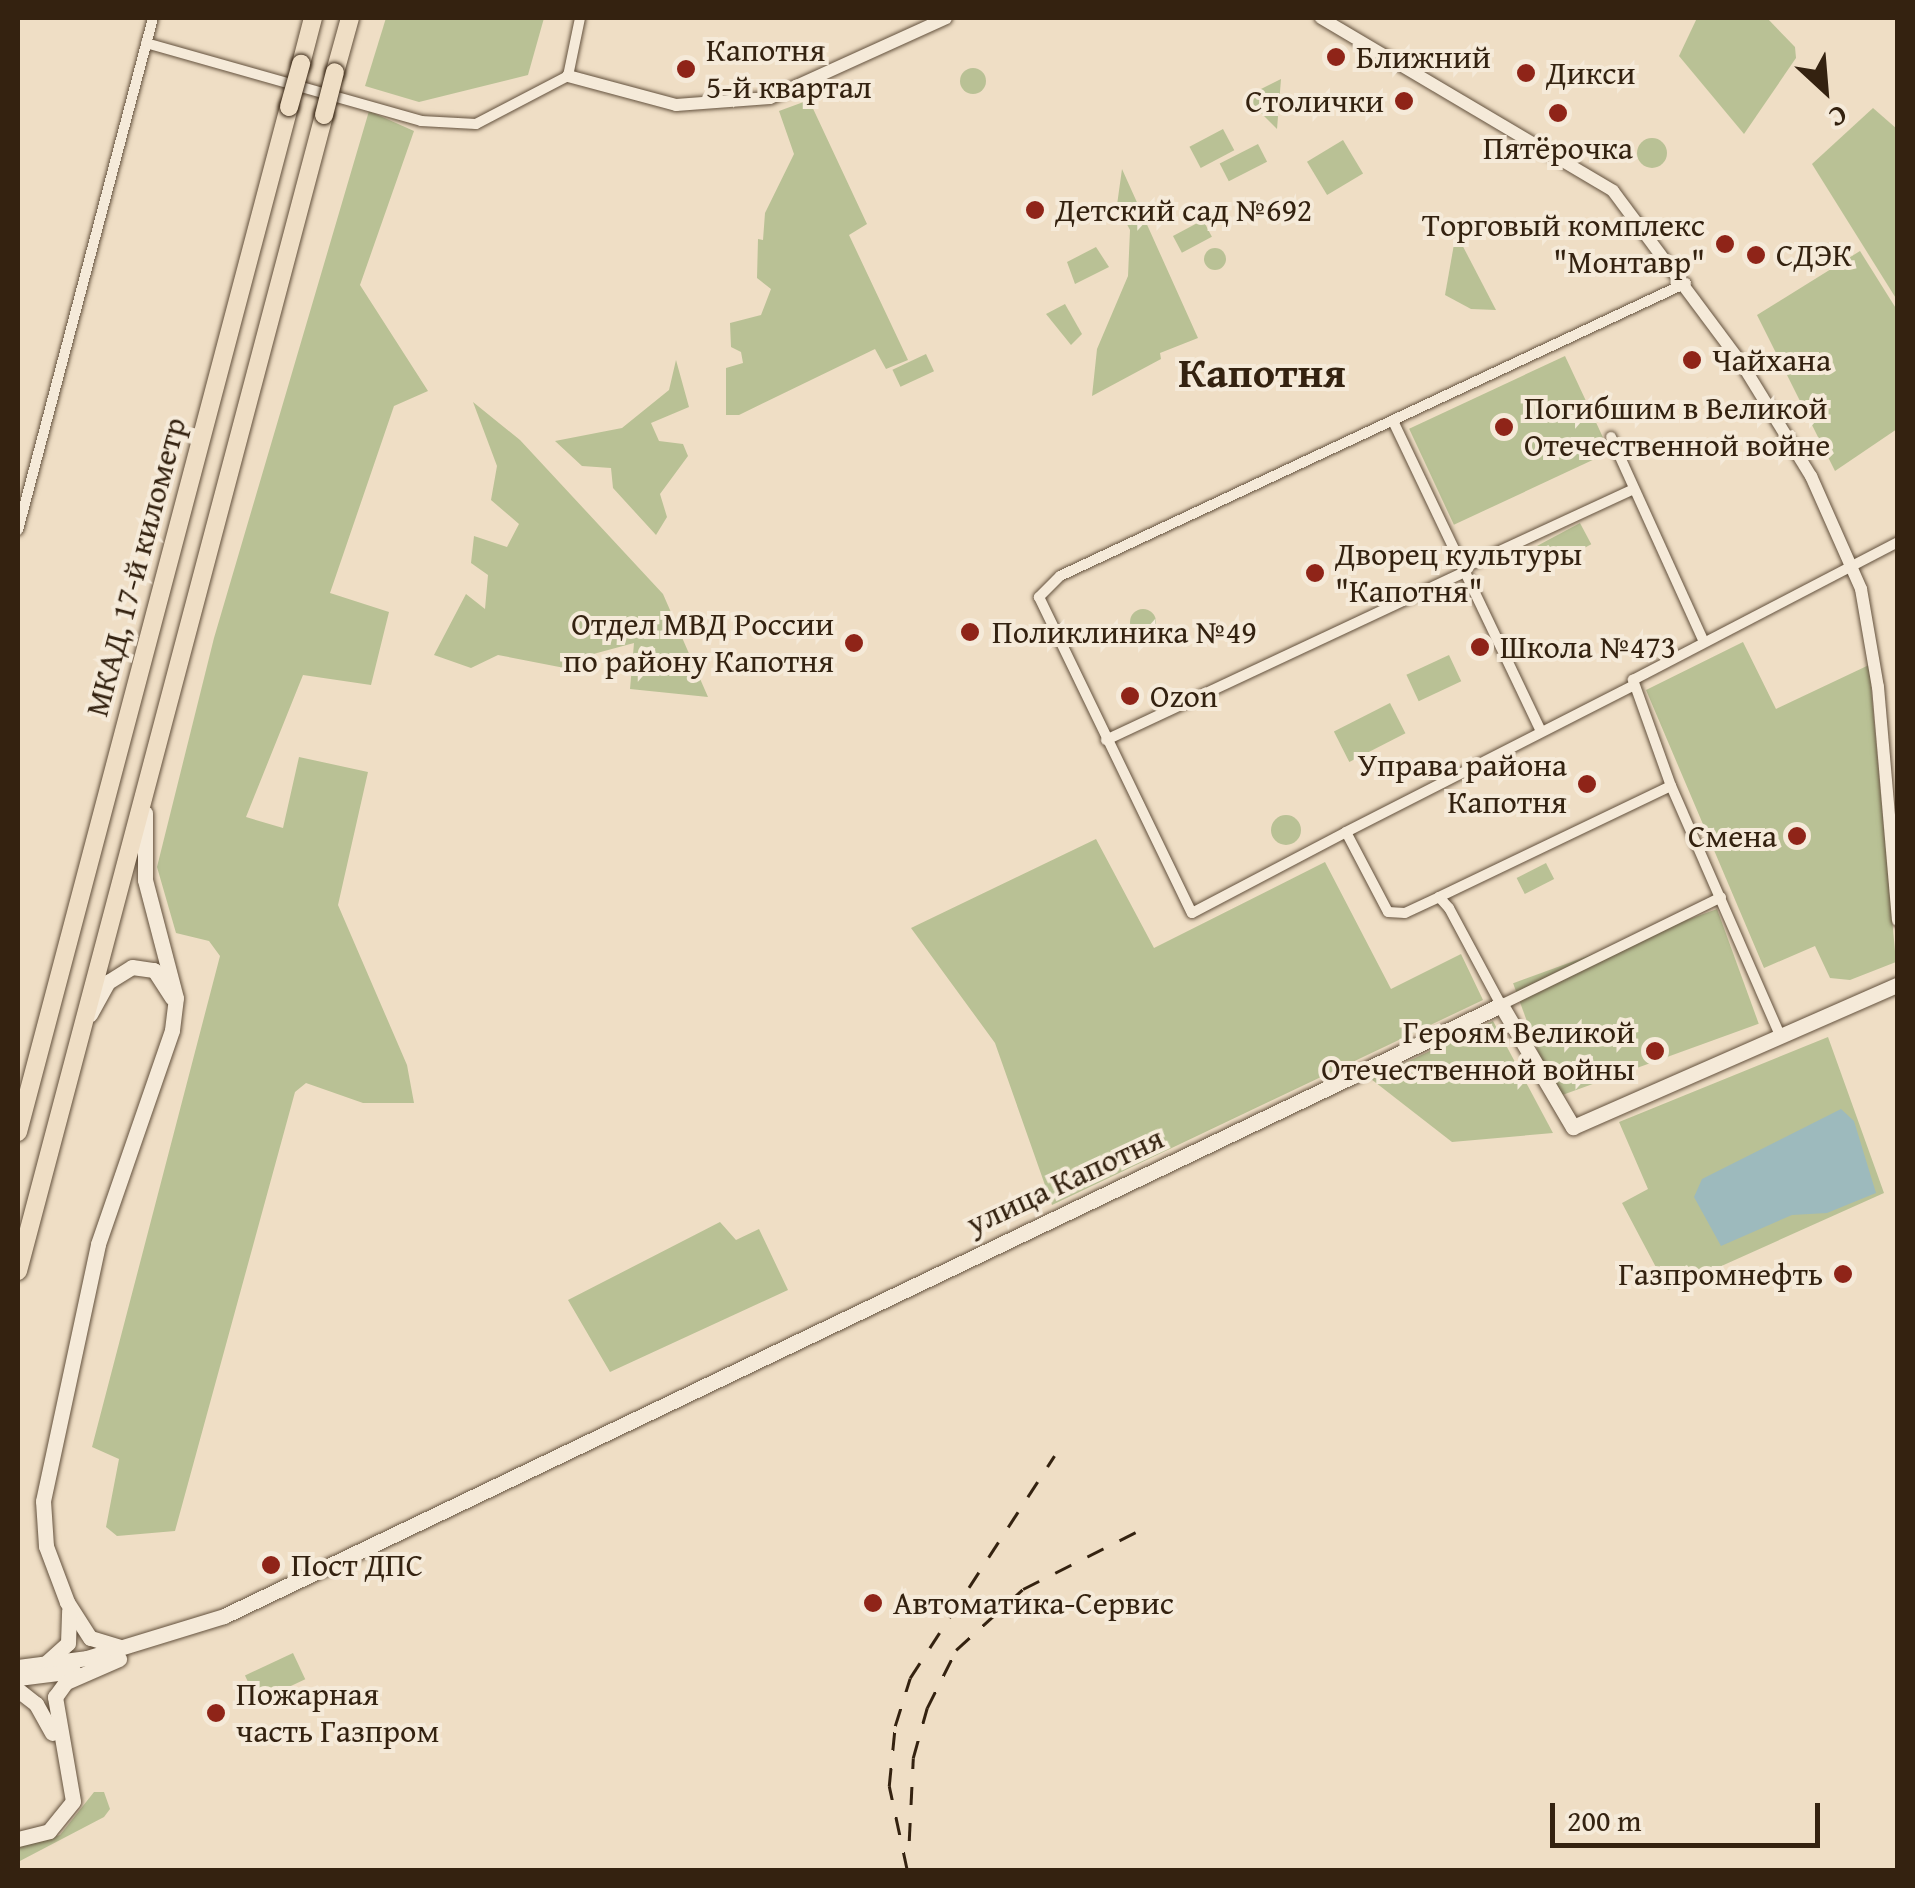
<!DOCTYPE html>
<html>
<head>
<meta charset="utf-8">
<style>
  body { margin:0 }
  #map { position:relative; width:1915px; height:1888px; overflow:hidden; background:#efdec5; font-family:"Gentium Book Plus",serif }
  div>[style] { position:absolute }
  .green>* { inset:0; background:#b9c195; transform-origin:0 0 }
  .round { border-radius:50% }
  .water>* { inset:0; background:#9dbabd }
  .roads { filter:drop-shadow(0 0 2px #63513d) drop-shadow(0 0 2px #63513d) }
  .minor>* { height:10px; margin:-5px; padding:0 5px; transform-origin:5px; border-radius:5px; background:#f5ead9 }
  .tertiary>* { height:12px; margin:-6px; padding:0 6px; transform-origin:6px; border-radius:6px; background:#f5ead9 }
  .secondary>* { height:15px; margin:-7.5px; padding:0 7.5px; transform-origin:7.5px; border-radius:7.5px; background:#f5ead9 }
  .trunk>* { height:18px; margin:-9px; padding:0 9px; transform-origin:9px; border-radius:9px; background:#efdec5 }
  .rail>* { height:2.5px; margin-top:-1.25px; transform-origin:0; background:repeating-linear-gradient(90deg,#342210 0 18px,transparent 0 36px) }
  .bridges { filter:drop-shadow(0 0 2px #342210) drop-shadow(0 0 2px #342210) }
  .trunk-bridge>* { height:18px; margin:-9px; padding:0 9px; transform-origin:9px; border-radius:9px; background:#efdec5 }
  .dots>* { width:28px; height:28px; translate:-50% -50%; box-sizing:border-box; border:5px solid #f5ead9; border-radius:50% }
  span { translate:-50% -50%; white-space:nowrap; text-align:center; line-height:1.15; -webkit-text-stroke:8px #f5ead9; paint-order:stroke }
  .poi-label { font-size:32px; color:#342210 }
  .left { translate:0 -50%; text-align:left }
  .right { translate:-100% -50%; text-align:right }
  .street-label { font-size:32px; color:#342210 }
  .district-label { font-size:42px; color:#342210; font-weight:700 }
  .frame { position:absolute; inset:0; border:20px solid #342210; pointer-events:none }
  .north { position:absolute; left:1775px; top:40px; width:100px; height:100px; -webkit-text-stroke:8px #f5ead9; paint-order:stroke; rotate:154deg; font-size:28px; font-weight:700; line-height:40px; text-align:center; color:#342210 }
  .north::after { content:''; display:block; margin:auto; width:35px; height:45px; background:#342210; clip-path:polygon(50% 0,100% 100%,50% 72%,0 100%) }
  .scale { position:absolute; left:1550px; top:1803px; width:270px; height:45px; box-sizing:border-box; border:5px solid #342210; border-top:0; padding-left:12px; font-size:30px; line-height:35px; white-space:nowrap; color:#342210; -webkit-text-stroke:8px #f5ead9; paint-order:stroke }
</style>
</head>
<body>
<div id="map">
  <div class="green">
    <i style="clip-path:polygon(386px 18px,544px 18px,528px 75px,419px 102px,365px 86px)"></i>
    <i style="clip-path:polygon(1697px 18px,1767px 18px,1795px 47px,1796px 58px,1744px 134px,1679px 56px)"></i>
    <i class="round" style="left:960px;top:68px;width:26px;height:26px"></i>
    <i style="clip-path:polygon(1281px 79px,1277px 129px,1245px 97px)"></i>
    <i style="clip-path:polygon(809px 100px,867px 224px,849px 235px,908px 360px,886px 369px,875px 349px,739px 415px,726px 415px,726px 368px,743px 363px,741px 352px,731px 347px,730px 323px,761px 315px,771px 289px,757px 278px,758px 239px,763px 240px,765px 213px,794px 154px,779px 111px)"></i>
    <i style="clip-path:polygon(1873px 108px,1897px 129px,1897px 300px,1812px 164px)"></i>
    <i style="clip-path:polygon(369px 111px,414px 131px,360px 285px,428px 391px,394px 406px,330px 593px,389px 612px,371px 685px,303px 675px,246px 817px,283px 828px,299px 757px,368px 772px,338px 905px,407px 1065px,414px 1103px,363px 1103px,306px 1083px,295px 1092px,175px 1531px,117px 1536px,106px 1527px,119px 1459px,92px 1447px,220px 956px,209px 941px,176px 933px,157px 867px,214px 638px)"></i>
    <i style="left:1223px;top:129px;width:24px;height:38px;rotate:62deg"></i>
    <i class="round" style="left:1637px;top:138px;width:30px;height:30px"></i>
    <i style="left:1343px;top:140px;width:39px;height:42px;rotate:59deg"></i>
    <i style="left:1258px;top:144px;width:20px;height:43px;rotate:63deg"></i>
    <i style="clip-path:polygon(1122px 169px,1198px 338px,1160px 353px,1161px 359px,1092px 396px,1097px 349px,1128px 276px,1130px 230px,1117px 205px)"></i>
    <i style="left:1203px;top:220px;width:19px;height:34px;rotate:62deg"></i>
    <i style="clip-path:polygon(1456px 233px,1496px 310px,1471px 309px,1445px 295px)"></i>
    <i style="clip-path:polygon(1096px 247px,1109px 267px,1075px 284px,1067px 262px)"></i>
    <i class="round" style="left:1204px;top:248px;width:22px;height:22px"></i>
    <i style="clip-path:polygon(1860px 251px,1897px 310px,1897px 429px,1835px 471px,1757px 315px)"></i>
    <i style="clip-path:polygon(1065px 304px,1082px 334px,1071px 345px,1046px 314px)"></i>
    <i style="left:926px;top:354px;width:19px;height:37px;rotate:65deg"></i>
    <i style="left:1565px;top:356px;width:106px;height:172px;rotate:65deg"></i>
    <i style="clip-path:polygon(676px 360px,689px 407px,651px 423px,659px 441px,683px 444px,688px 456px,660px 494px,667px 517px,656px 535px,613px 488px,611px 468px,582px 466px,555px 441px,622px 428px,669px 390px)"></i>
    <i style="clip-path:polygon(473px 402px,520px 440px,663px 594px,708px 697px,630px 689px,634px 643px,586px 656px,580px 671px,498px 655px,471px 668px,434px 655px,466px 594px,485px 609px,488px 575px,471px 563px,474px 536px,507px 547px,519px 524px,491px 500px,497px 466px)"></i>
    <i style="left:1580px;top:523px;width:24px;height:52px;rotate:62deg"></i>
    <i class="round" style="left:1130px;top:609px;width:26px;height:26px"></i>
    <i style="clip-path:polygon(1743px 642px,1776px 709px,1869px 665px,1896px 962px,1850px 980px,1830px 978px,1815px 946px,1764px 968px,1646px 690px)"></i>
    <i style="left:1449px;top:655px;width:29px;height:47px;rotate:65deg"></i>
    <i style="left:1390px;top:703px;width:34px;height:63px;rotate:63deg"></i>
    <i class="round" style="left:1271px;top:815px;width:30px;height:30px"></i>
    <i style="clip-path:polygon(1096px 839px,1154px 948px,1325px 862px,1391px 989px,1461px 954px,1483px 1000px,1052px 1205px,995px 1043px,911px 928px)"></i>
    <i style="left:1546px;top:863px;width:18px;height:33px;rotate:63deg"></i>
    <i style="left:1717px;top:909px;width:122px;height:217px;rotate:70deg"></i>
    <i style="clip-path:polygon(1493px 1021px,1553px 1133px,1452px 1142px,1371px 1079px)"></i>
    <i style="clip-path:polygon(1828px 1037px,1884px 1193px,1668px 1290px,1622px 1203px,1648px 1189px,1619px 1122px)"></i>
    <i style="clip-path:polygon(720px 1222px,736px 1240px,759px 1229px,788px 1290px,610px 1372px,568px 1300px)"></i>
    <i style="left:293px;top:1653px;width:29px;height:53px;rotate:65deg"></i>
    <i style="clip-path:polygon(94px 1792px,104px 1792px,110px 1809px,104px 1817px,18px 1862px,18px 1847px,60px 1835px)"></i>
  </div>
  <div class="water">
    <i style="clip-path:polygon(1841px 1109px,1854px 1121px,1876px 1193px,1827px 1213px,1792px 1215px,1721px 1246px,1694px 1197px,1702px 1179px)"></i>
  </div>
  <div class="roads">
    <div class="minor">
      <i style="left:146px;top:43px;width:286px;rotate:15.8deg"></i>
      <i style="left:421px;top:121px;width:55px;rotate:3.1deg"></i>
      <i style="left:476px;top:124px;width:104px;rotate:-27.6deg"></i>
      <i style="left:568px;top:76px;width:59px;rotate:-78.3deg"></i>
      <i style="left:1686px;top:283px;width:691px;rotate:154.92deg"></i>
      <i style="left:1060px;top:576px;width:30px;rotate:135deg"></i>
      <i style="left:1039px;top:597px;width:351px;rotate:64.2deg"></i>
      <i style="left:1192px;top:913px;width:174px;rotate:-27.7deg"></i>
      <i style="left:1346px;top:832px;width:90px;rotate:62.3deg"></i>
      <i style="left:1388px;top:912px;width:17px;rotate:3deg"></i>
      <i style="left:1405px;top:913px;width:38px;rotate:-25deg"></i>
      <i style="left:1439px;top:897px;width:15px;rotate:48deg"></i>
      <i style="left:1449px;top:908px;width:110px;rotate:61.8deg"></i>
      <i style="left:1501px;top:1005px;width:245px;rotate:-26.1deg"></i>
      <i style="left:1393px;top:421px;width:344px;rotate:64.5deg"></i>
      <i style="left:1611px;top:437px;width:225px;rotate:65.6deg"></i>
      <i style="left:18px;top:530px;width:529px;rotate:-75.23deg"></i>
      <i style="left:1463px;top:568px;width:188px;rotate:-24.8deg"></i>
      <i style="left:1106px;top:740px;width:396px;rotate:-25.1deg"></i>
      <i style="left:1346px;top:832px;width:322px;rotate:-27deg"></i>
      <i style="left:1439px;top:897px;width:257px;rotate:-25.6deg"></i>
      <i style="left:1779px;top:1033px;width:270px;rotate:-113.6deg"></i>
      <i style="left:1671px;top:786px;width:113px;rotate:-109.7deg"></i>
      <i style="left:1633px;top:680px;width:299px;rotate:-27.5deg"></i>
    </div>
    <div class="tertiary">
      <i style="left:1321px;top:18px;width:339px;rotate:30.6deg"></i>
      <i style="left:1613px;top:191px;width:216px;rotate:53.3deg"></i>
      <i style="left:1742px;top:364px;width:132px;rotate:58.4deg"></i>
      <i style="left:1811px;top:476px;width:124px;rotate:66.1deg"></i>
      <i style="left:1861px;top:589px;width:99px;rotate:80.2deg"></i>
      <i style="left:1878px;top:687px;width:234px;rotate:85.1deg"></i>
      <i style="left:568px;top:76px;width:112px;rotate:15deg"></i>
      <i style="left:676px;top:105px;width:94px;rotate:-4.3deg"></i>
      <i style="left:770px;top:98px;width:193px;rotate:-24.4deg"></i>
    </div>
    <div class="secondary">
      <i style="left:90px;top:1014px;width:37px;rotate:-61deg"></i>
      <i style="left:108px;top:982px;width:28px;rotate:-32deg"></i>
      <i style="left:132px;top:967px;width:22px;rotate:8deg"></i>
      <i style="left:154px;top:970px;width:33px;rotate:57deg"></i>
      <i style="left:120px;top:1647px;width:31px;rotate:-163deg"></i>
      <i style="left:90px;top:1638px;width:43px;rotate:-122.6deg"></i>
      <i style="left:67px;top:1602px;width:60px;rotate:-110.6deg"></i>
      <i style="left:46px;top:1546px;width:45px;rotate:-93.8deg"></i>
      <i style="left:43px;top:1501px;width:263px;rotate:-77.9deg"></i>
      <i style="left:98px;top:1244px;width:226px;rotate:-70.9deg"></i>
      <i style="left:172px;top:1030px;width:32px;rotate:-83deg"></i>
      <i style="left:176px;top:998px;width:122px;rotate:-104.7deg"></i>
      <i style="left:145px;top:880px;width:67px;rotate:-90deg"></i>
      <i style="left:47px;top:1662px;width:28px;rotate:-42deg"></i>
      <i style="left:68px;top:1643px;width:33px;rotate:-88deg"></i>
      <i style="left:18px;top:1667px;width:70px;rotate:-7.4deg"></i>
      <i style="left:87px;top:1658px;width:143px;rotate:-17deg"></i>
      <i style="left:224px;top:1616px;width:1416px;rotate:-25.57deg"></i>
      <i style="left:1501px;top:1005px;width:142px;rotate:59.5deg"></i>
      <i style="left:1573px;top:1127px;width:355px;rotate:-23.7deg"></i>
      <i style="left:18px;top:1678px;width:56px;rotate:-7.1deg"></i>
      <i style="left:18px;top:1690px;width:23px;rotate:38deg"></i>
      <i style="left:36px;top:1704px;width:33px;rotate:61deg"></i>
      <i style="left:18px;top:1839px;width:32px;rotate:-14deg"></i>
      <i style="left:49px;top:1831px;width:38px;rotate:-51deg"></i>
      <i style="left:73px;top:1801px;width:106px;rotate:-99.8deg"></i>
      <i style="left:55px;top:1697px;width:19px;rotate:-54deg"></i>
      <i style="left:66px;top:1682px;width:58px;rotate:-23.5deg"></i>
    </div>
    <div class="trunk">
      <i style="left:301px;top:64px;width:48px;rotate:-75.4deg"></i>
      <i style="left:335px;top:72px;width:56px;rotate:-74.5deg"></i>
      <i style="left:18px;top:1132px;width:1060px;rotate:-75.19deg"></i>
      <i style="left:18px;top:1271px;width:1196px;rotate:-75.17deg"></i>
    </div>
  </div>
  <div class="rail">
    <i style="left:909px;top:1841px;width:83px;rotate:-87.2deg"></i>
    <i style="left:913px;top:1758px;width:52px;rotate:-74.4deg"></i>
    <i style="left:927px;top:1708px;width:65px;rotate:-63.4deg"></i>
    <i style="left:956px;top:1650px;width:91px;rotate:-42.3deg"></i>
    <i style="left:1023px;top:1589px;width:129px;rotate:-26.8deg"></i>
    <i style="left:907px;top:1870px;width:86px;rotate:-102.1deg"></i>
    <i style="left:889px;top:1786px;width:60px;rotate:-84.3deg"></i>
    <i style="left:895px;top:1726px;width:50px;rotate:-72.6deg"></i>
    <i style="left:910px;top:1678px;width:265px;rotate:-57deg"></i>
  </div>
  <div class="bridges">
    <div class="trunk-bridge">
      <i style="left:289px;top:107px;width:45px;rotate:-74.4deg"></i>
      <i style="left:324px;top:115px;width:44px;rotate:-75.7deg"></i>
    </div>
  </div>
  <div class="dots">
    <i style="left:1336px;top:57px;background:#8f2418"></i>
    <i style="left:686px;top:69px;background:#8f2418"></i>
    <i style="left:1526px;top:73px;background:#8f2418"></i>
    <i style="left:1404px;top:101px;background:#8f2418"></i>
    <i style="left:1558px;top:113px;background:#8f2418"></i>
    <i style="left:1035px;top:210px;background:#8f2418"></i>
    <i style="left:1725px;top:244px;background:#8f2418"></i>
    <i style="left:1756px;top:255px;background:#8f2418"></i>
    <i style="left:1692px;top:360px;background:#8f2418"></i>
    <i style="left:1504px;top:427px;background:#8f2418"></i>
    <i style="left:1315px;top:573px;background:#8f2418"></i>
    <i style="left:970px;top:632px;background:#8f2418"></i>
    <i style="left:854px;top:643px;background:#8f2418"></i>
    <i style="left:1480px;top:647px;background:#8f2418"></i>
    <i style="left:1130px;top:696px;background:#8f2418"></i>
    <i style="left:1587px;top:784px;background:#8f2418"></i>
    <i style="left:1797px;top:836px;background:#8f2418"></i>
    <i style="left:1655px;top:1051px;background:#8f2418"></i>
    <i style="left:1843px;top:1274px;background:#8f2418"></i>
    <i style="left:271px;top:1565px;background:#8f2418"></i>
    <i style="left:873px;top:1603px;background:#8f2418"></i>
    <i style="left:216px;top:1713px;background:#8f2418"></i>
  </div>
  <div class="poi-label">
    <span class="left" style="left:706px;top:69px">Капотня<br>5-й квартал</span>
    <span class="left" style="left:1356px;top:57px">Ближний</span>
    <span class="left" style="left:1546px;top:73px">Дикси</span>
    <span class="right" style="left:1384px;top:101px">Столички</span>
    <span style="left:1558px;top:148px">Пятёрочка</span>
    <span class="left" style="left:1055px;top:210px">Детский сад №692</span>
    <span class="right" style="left:1705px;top:244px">Торговый комплекс<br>"Монтавр"</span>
    <span class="left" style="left:1776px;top:255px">СДЭК</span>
    <span class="left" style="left:1712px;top:360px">Чайхана</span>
    <span class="left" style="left:1524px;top:427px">Погибшим в Великой<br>Отечественной войне</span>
    <span class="left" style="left:1335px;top:573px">Дворец культуры<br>"Капотня"</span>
    <span class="right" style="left:834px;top:643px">Отдел МВД России<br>по району Капотня</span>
    <span class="left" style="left:992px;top:632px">Поликлиника №49</span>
    <span class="left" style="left:1500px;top:647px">Школа №473</span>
    <span class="left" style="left:1150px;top:696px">Ozon</span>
    <span class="right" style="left:1567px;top:784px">Управа района<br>Капотня</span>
    <span class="right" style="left:1777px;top:836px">Смена</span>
    <span class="right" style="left:1635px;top:1051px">Героям Великой<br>Отечественной войны</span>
    <span class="right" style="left:1823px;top:1274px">Газпромнефть</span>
    <span class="left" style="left:291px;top:1565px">Пост ДПС</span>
    <span class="left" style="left:893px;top:1603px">Автоматика-Сервис</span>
    <span class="left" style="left:236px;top:1713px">Пожарная<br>часть Газпром</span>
  </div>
  <div class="street-label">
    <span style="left:136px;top:567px;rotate:-75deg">МКАД, 17-й километр</span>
    <span style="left:1065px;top:1181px;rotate:-25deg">улица Капотня</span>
  </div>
  <div class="district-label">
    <span style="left:1262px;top:372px">Капотня</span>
  </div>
  <div class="frame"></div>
  <div class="north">С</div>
  <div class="scale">200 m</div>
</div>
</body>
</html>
